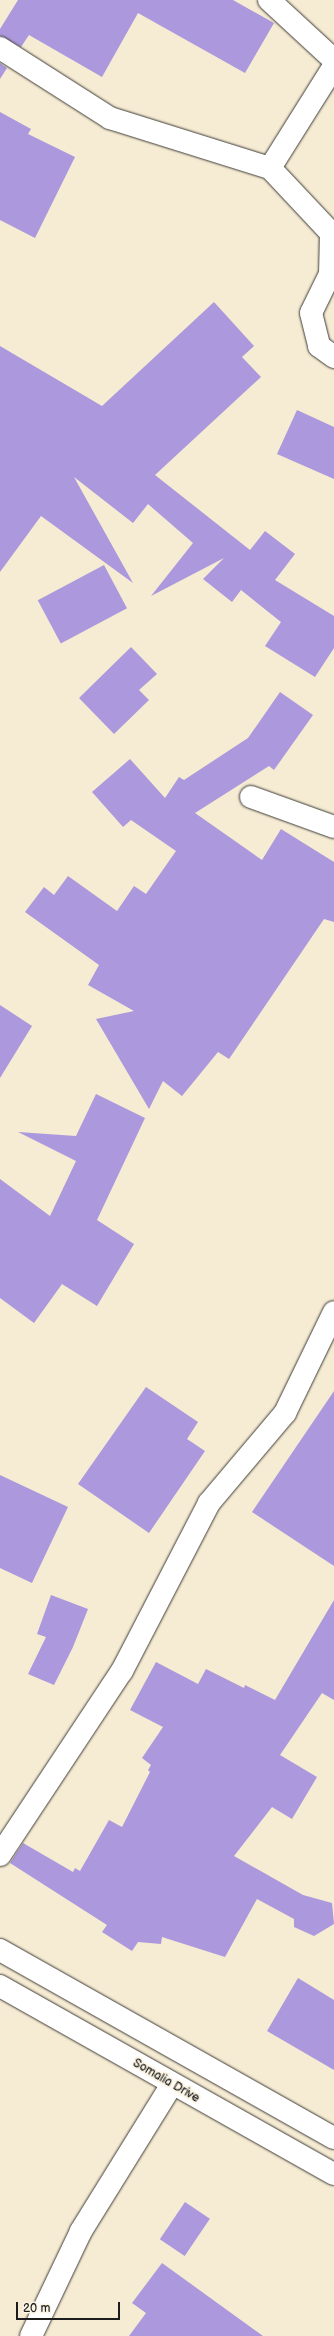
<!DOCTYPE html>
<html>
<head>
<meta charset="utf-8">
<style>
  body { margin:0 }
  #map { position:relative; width:334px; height:2336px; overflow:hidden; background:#f6ebd3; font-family:"Balsamiq Sans",sans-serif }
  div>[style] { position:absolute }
  .building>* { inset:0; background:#ac98dc; transform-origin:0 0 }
  .roads { filter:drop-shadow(0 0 1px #3d3b37) drop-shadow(0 0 1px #3d3b37) }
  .street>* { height:22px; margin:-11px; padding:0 11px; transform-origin:11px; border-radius:11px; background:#fff }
  .primary>* { height:22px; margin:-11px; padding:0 11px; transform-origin:11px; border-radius:11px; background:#fff }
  span { translate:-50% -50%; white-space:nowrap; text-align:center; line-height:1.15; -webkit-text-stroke:4px #fcf5e5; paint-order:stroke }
  .street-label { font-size:12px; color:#1c1c1c }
  .scale { position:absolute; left:16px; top:2302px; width:104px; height:18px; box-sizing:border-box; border:2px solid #1c1c1c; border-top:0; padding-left:5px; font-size:12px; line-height:14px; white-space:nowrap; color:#1c1c1c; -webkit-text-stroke:3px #fcf5e5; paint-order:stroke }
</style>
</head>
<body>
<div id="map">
  <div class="building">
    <i style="clip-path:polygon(18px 0,233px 0,274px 23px,245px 73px,138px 13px,102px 77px,29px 35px,21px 47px,0 36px,0 29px)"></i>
    <i style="clip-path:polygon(0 63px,7px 68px,0 79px)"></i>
    <i style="clip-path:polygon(0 112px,31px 129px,28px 134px,75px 157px,35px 238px,0 220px)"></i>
    <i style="clip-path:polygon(214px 302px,254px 346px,242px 357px,261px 377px,155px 475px,250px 550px,265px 531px,295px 554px,275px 580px,334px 616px,334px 648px,315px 677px,265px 646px,281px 622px,241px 590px,232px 602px,203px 579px,224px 558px,151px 596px,193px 543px,148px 504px,133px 523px,74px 477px,133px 583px,41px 516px,0 572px,0 346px,102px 406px)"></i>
    <i style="clip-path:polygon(297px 410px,334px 427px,334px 479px,277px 454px)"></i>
    <i style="left:104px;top:565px;width:49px;height:75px;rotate:62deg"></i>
    <i style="clip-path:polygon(131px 647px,157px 674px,139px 690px,149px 700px,114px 734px,79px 698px)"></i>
    <i style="clip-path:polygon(280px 692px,313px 715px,274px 770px,269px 766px,195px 813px,262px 860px,281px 829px,334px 862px,334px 922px,324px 919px,229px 1059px,218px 1052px,182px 1096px,163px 1081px,149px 1109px,96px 1019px,134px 1011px,88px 985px,99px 965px,25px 912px,44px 887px,54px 895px,68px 876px,117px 911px,134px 886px,146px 894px,176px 851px,131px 820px,123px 827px,92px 792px,130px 759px,165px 798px,179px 777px,184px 780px,248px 738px)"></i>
    <i style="clip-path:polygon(0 1005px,32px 1026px,0 1078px)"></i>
    <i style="clip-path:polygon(96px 1094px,145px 1118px,97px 1220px,134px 1244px,97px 1306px,62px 1284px,34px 1323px,0 1298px,0 1179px,50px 1216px,76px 1161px,18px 1132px,76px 1136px)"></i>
    <i style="clip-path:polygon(146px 1387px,198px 1422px,187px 1439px,205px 1451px,149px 1533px,78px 1484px)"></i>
    <i style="clip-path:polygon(334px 1391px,334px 1566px,252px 1512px)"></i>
    <i style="clip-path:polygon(0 1475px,68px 1507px,32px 1583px,0 1568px)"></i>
    <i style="clip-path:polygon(51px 1595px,88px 1609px,73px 1647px,54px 1685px,28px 1674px,46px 1637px,37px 1634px)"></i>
    <i style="clip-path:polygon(334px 1600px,334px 1700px,322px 1693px,280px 1755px,317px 1777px,292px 1819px,272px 1807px,234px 1856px,303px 1895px,332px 1903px,334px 1924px,314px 1936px,294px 1927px,294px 1919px,257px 1899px,225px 1957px,162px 1937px,161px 1944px,138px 1942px,132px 1951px,102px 1932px,107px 1925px,10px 1863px,23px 1843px,73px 1872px,75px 1868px,80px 1871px,109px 1820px,122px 1827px,150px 1772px,148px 1770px,151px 1765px,142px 1758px,163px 1727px,130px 1710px,156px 1662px,198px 1684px,206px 1669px,244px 1688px,245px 1685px,275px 1700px)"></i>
    <i style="clip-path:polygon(298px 1978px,334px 2000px,334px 2070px,267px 2031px)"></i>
    <i style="left:185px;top:2202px;width:30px;height:45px;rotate:34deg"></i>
    <i style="clip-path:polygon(162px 2263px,263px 2336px,129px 2336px,146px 2313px,132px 2303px)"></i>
  </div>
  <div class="roads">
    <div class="street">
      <i style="left:269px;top:0;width:88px;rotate:42.7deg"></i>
      <i style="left:0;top:48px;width:130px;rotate:32.5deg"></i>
      <i style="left:110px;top:118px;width:168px;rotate:17.4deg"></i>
      <i style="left:270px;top:168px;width:89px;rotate:46.8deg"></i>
      <i style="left:331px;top:233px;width:41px;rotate:91.4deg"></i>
      <i style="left:330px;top:274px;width:43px;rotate:116deg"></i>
      <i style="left:311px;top:313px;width:34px;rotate:76deg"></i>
      <i style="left:319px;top:346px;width:19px;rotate:36deg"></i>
      <i style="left:270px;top:168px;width:120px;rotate:-57.9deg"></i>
      <i style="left:251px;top:797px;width:88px;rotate:19.9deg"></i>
      <i style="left:0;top:1855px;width:221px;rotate:-56.5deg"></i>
      <i style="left:122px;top:1671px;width:189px;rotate:-62.6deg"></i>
      <i style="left:209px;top:1503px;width:118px;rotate:-49.8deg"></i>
      <i style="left:285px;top:1413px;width:112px;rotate:-64.1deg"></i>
      <i style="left:31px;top:2336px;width:116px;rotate:-64.5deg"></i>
      <i style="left:81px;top:2231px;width:173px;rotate:-58.2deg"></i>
    </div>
    <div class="primary">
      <i style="left:0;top:1950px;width:383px;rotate:29.4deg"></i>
      <i style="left:0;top:1986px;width:383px;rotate:29.4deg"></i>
    </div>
  </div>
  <div class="street-label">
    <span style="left:166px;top:2081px;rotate:30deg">Somalia Drive</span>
  </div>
  <div class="scale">20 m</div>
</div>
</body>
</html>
